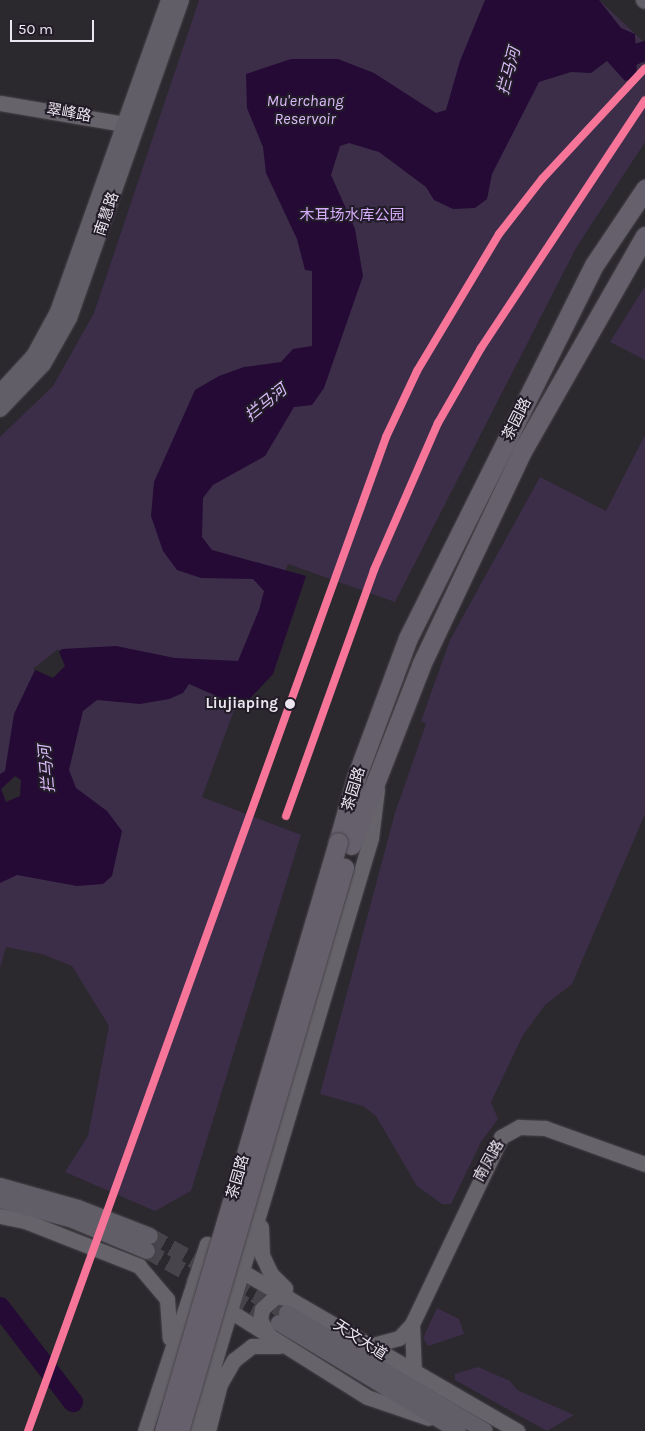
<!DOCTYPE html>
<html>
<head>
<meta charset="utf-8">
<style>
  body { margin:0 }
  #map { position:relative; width:645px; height:1431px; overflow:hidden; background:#2b282e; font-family:Karla,"Noto Sans SC",sans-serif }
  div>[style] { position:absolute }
  .green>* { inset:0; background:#3c2e49 }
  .water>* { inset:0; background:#240a34 }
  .pier>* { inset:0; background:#2b282e }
  .river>* { height:20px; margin:-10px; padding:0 10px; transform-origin:10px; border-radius:10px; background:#240a34 }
  .secondary-tunnel>* { height:16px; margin-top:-8px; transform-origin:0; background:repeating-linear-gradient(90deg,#48444b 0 16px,transparent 0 24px) }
  .roads { filter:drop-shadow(0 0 1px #47444a) drop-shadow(0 0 1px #47444a) }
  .tertiary>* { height:15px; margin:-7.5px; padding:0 7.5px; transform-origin:7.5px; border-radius:7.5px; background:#66646a }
  .secondary>* { height:16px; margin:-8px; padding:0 8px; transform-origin:8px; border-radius:8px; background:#625e67 }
  .primary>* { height:19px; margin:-9.5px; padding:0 9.5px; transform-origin:9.5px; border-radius:9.5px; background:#665f6c }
  .bridges { filter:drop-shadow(0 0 1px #47444a) drop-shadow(0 0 1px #47444a) }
  .primary-bridge>* { height:19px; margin:-9.5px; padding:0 9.5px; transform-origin:9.5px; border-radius:9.5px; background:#665f6c }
  .metro-1>* { height:8px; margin:-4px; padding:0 4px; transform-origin:4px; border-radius:4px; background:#f67599 }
  .dots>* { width:14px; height:14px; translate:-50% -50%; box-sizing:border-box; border:2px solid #221b28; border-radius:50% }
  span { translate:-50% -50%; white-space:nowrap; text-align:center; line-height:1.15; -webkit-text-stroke:4px #221b28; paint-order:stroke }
  .street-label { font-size:15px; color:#ebe6f0 }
  .park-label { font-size:15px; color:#d6adfb }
  .stop-label { font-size:15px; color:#ebe6f0; font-weight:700 }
  .right { translate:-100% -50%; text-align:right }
  .water-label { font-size:16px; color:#dcbcfb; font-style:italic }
  .scale { position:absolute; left:10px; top:20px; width:84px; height:22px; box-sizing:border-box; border:2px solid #ebe6f0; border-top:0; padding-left:6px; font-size:15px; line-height:18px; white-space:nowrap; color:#ebe6f0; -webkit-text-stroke:4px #221b28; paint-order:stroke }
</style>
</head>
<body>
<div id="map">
  <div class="green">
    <i style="clip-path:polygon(199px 0,599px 0,645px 43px,645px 142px,576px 248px,395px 602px,288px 564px,202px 797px,301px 835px,191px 1191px,155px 1211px,65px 1172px,88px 1136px,109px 1026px,72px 966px,42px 954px,6px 947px,0 968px,0 437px,53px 386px,94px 313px)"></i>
    <i style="clip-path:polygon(645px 286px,645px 360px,610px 342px)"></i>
    <i style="clip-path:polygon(645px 435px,645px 814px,572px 984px,545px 1005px,523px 1035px,491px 1102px,498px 1119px,481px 1142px,451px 1204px,442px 1204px,417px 1186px,376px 1116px,363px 1106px,320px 1094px,395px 813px,426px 724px,421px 721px,450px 640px,540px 477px,606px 511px)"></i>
    <i style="clip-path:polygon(437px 1308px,459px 1319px,464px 1334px,428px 1346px,423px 1338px)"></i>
    <i style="clip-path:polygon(478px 1367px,510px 1381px,517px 1390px,574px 1415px,547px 1431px,455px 1380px,455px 1374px)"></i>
  </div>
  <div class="water">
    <i style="clip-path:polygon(485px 0,599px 0,621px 28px,635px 34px,637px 77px,625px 81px,607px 61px,591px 73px,571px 72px,539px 82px,492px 174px,487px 199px,475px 208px,453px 209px,434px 200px,426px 187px,379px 152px,349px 143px,340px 146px,331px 175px,355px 229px,363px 276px,324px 388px,312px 405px,294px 407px,265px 456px,213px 485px,203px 498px,202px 537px,212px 550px,306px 576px,273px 674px,242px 707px,189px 684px,183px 693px,169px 699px,140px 704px,97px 700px,83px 711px,69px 770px,76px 788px,107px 811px,122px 831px,112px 876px,103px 884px,77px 886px,17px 875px,0 883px,0 774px,5px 771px,14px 714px,35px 670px,62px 649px,116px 646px,175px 658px,238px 661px,259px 610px,264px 591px,253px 579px,201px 578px,177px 570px,163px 551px,151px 516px,154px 482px,195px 390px,219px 376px,244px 367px,281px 362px,293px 349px,312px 346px,312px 271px,305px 270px,297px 239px,266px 173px,263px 147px,247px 108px,246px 74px,291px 59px,338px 59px,374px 73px,436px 113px,446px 110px,460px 61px)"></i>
  </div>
  <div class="pier">
    <i style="clip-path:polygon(58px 649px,65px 666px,53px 678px,33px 669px)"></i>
    <i style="clip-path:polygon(15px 776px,21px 780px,20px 796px,6px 802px,1px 789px)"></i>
  </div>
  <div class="river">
    <i style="left:606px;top:49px;width:28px;rotate:13deg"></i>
    <i style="left:633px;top:55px;width:13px;rotate:-18deg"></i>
    <i style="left:0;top:1307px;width:120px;rotate:52.5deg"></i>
  </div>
  <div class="secondary-tunnel">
    <i style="left:150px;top:1236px;width:157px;rotate:29.3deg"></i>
    <i style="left:147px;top:1251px;width:150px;rotate:28.6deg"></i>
  </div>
  <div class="roads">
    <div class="tertiary">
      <i style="left:0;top:103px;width:138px;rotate:9.6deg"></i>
      <i style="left:0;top:1216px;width:25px;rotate:11deg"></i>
      <i style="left:25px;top:1221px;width:123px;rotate:21.5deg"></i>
      <i style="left:139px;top:1266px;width:43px;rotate:49.7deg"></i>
      <i style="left:167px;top:1299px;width:39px;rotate:86deg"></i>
      <i style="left:261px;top:1227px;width:28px;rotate:88deg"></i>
      <i style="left:262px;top:1255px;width:21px;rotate:65deg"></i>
      <i style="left:271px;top:1274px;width:20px;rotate:45deg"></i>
      <i style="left:222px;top:1306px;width:171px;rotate:32.1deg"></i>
      <i style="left:367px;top:1397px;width:65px;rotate:18.7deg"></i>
      <i style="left:412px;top:1324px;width:50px;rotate:87.7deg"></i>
      <i style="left:269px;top:1336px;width:18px;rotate:-119deg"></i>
      <i style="left:260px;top:1320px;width:11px;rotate:-80deg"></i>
      <i style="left:262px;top:1309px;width:19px;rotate:-43deg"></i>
      <i style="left:276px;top:1296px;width:14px;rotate:12deg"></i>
      <i style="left:369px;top:1346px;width:31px;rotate:-15deg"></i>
      <i style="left:399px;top:1338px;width:19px;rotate:-47deg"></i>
      <i style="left:412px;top:1324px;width:207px;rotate:-64.5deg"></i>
      <i style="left:501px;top:1137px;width:21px;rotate:-29deg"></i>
      <i style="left:519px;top:1127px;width:26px;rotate:2deg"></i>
      <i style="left:545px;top:1128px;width:106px;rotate:19.8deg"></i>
      <i style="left:145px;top:1431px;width:197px;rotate:-71.7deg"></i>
      <i style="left:207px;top:1244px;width:46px;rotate:37.9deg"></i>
      <i style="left:243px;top:1272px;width:317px;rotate:30.1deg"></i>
      <i style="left:194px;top:1431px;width:619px;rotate:-73.38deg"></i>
      <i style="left:371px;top:838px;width:49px;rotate:-83deg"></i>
      <i style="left:208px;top:1431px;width:49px;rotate:-75.7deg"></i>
      <i style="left:220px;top:1384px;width:28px;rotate:-60deg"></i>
      <i style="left:234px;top:1360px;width:23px;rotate:-38deg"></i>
      <i style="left:252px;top:1346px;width:27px"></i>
    </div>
    <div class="secondary">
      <i style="left:644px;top:0;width:1px;rotate:45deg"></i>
      <i style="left:0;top:393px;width:50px;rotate:-47.4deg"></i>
      <i style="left:34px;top:356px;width:50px;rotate:-61.4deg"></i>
      <i style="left:58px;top:312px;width:331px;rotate:-70.4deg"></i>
      <i style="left:0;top:409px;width:62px;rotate:-46.3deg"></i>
      <i style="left:43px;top:364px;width:53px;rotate:-60.5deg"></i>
      <i style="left:69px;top:318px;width:337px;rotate:-70.6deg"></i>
      <i style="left:0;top:1186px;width:81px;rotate:15.8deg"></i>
      <i style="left:78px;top:1208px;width:77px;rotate:21.3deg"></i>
      <i style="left:0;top:1200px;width:76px;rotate:15.3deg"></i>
      <i style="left:73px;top:1220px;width:80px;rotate:22.7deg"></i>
      <i style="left:287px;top:1313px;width:230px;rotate:30.8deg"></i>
      <i style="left:279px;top:1323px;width:209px;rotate:31.1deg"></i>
    </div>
    <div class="primary">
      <i style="left:338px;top:842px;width:70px;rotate:-74.2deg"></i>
      <i style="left:357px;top:775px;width:146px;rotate:-69.6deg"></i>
      <i style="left:408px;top:638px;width:417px;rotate:-63.5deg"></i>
      <i style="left:594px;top:265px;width:92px;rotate:-56.1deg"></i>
      <i style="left:351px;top:845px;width:193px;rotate:-68.7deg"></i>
      <i style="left:421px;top:665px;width:234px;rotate:-64.7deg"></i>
      <i style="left:521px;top:453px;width:250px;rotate:-60.3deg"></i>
    </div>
  </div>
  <div class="bridges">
    <div class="primary-bridge">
      <i style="left:164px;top:1431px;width:614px;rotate:-73.54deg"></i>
      <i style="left:179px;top:1431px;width:587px;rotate:-73.67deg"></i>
    </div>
  </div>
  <div class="metro-1">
    <i style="left:286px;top:816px;width:261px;rotate:-70.3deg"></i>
    <i style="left:374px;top:570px;width:160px;rotate:-66.5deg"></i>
    <i style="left:438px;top:423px;width:86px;rotate:-60.2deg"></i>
    <i style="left:481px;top:348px;width:297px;rotate:-56.5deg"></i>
    <i style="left:28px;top:1431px;width:1057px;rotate:-70.19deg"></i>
    <i style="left:386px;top:437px;width:73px;rotate:-64.8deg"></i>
    <i style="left:417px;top:371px;width:160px;rotate:-59.1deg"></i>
    <i style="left:499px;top:234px;width:70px;rotate:-52deg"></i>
    <i style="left:542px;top:179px;width:151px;rotate:-47.1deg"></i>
  </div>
  <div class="dots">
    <i style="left:290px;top:704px;background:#ebe6f0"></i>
  </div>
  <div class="street-label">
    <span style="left:69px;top:113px;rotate:10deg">翠峰路</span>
    <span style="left:107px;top:214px;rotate:-71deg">南慧路</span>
    <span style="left:517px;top:419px;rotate:-63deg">茶园路</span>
    <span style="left:354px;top:789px;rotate:-73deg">茶园路</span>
    <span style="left:489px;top:1161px;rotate:-61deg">南凤路</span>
    <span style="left:238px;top:1177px;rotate:-74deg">茶园路</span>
    <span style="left:360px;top:1340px;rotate:33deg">天文大道</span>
  </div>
  <div class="park-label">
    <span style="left:352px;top:216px">木耳场水库公园</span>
  </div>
  <div class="stop-label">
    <span class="right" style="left:278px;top:704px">Liujiaping</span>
  </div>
  <div class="water-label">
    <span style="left:509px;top:71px;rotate:-75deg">拦马河</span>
    <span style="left:305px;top:110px">Mu'erchang<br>Reservoir</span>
    <span style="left:266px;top:403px;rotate:-39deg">拦马河</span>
    <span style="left:47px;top:769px;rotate:-95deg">拦马河</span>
  </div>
  <div class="scale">50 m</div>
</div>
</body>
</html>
